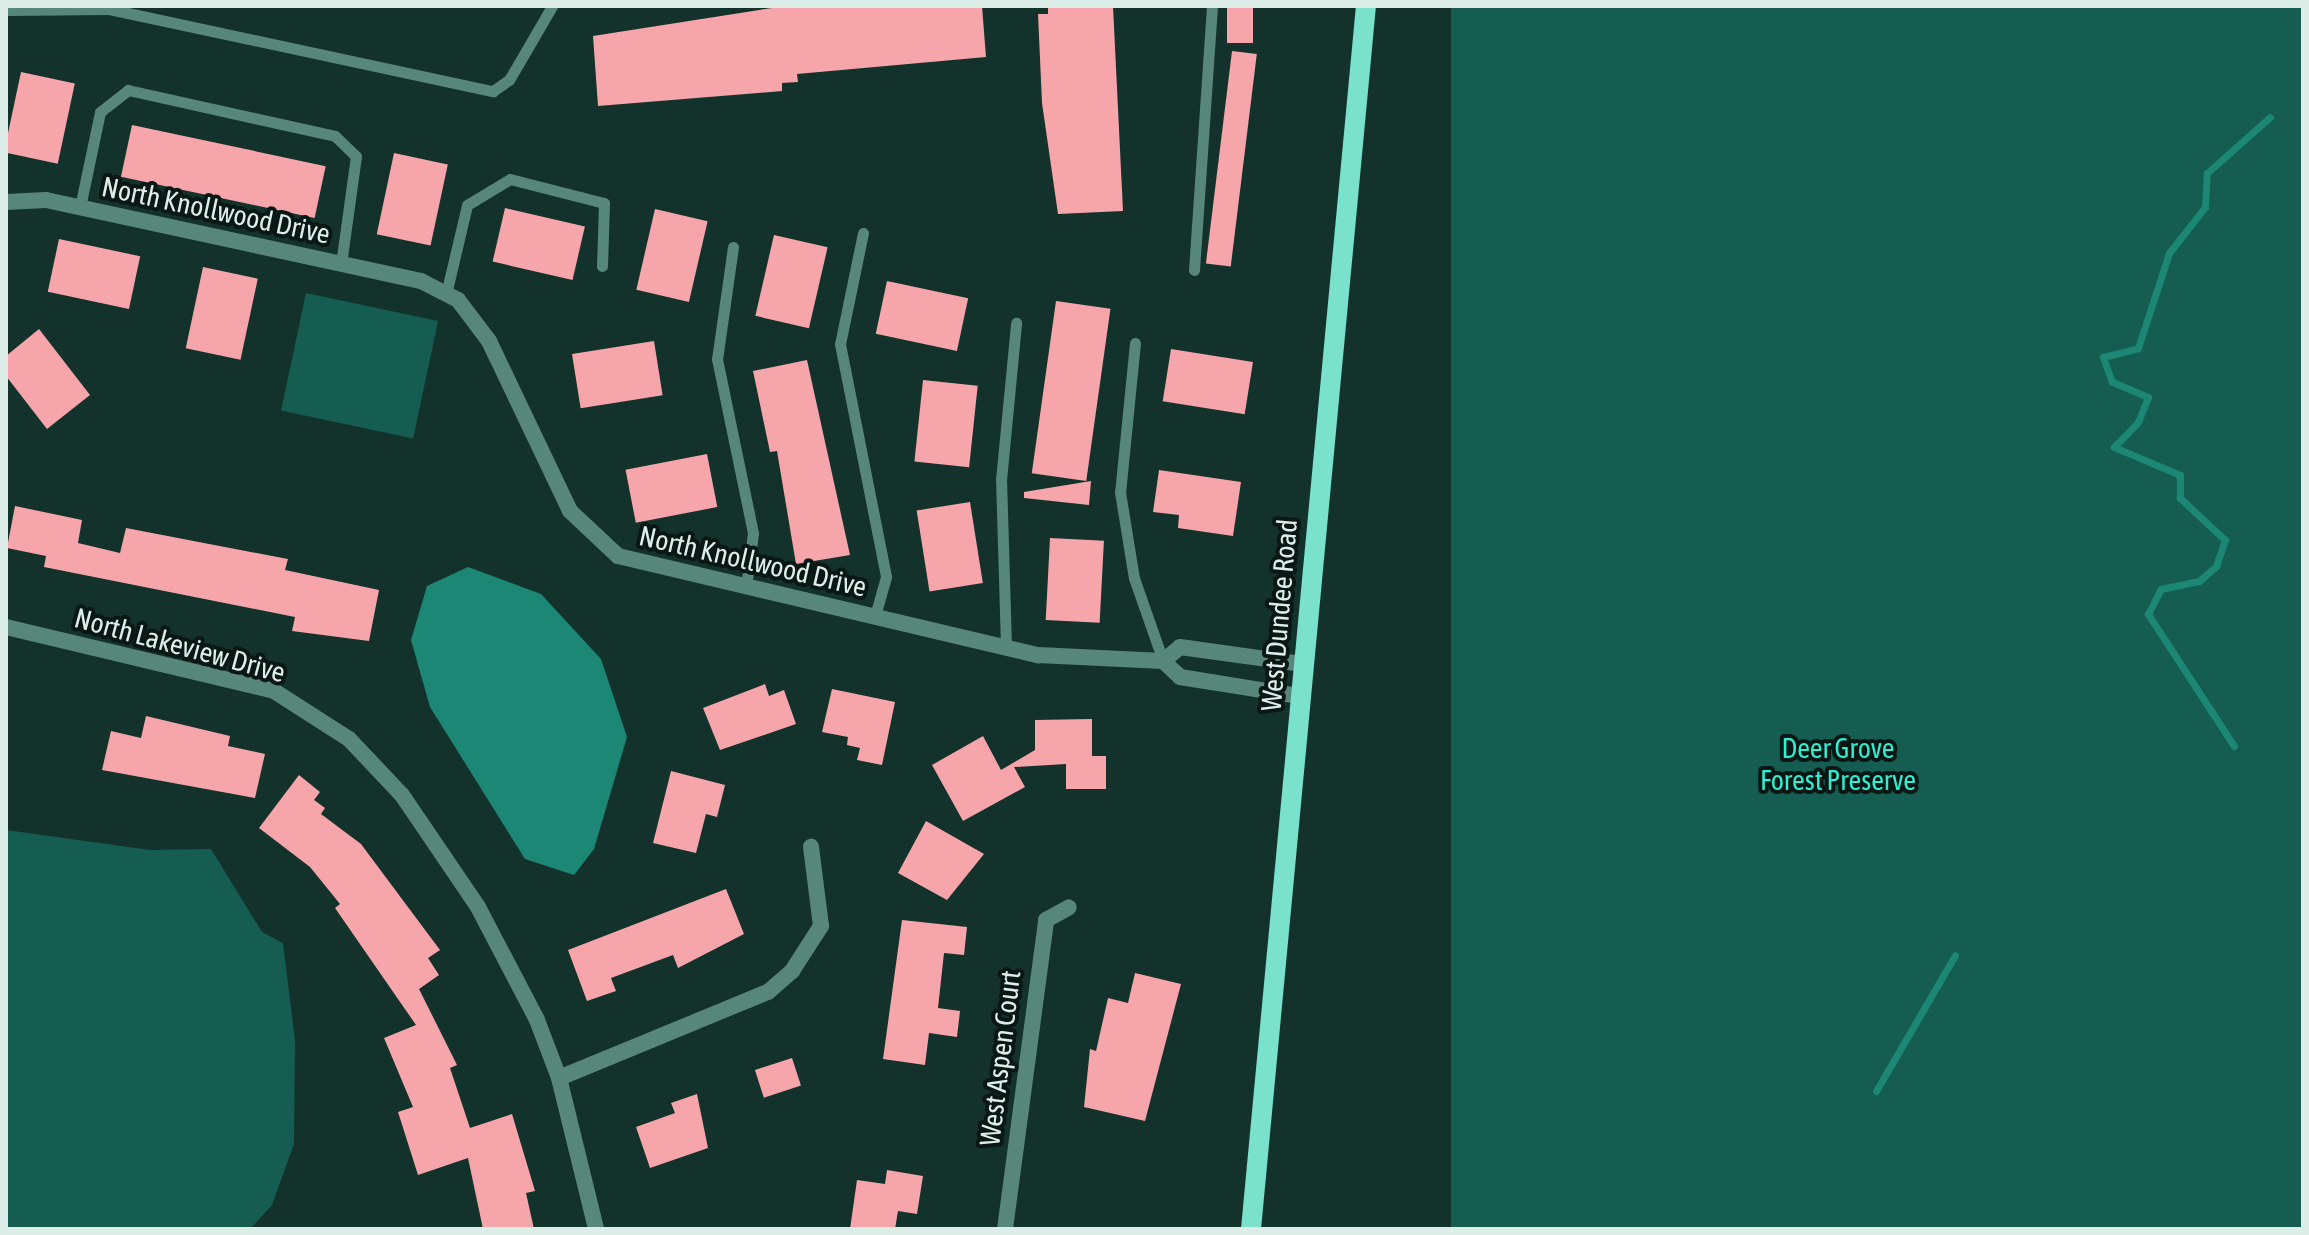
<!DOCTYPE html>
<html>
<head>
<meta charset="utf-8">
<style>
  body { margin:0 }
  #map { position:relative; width:2309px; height:1235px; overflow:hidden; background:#14322c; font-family:"Asap Condensed",sans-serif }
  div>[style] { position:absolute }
  .green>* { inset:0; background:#155d50; transform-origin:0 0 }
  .water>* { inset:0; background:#1b8774 }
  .stream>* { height:7px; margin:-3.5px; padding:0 3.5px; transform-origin:3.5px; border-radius:3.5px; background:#1b8774 }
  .building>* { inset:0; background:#f6a5aa; transform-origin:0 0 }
  .service>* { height:11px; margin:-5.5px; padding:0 5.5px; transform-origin:5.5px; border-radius:5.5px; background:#57867b }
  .minor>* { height:16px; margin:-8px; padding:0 8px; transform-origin:8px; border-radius:8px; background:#57867b }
  .primary>* { height:20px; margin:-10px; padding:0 10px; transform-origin:10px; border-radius:10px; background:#7ae1cb }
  span { translate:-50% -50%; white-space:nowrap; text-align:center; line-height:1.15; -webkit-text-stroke:8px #0a1714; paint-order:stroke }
  .street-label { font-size:28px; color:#ddeee9 }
  .park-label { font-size:28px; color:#2ef0d0 }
  .frame { position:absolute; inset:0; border:8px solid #ddeee9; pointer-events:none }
</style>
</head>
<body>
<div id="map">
  <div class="green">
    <i style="left:1451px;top:6px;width:852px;height:1230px"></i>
    <i style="left:306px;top:293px;width:135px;height:120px;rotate:12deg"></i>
    <i style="clip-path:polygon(6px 830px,150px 850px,211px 849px,262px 932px,283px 943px,295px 1041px,294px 1144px,272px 1205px,250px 1229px,6px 1229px)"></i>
  </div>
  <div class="water">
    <i style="clip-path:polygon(468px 567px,541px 594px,601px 659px,627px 737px,594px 849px,574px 875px,525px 859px,430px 707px,411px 640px,427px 586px)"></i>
  </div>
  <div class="stream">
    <i style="left:2234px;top:746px;width:158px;rotate:-123.1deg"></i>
    <i style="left:2148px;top:614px;width:28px;rotate:-63deg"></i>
    <i style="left:2161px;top:589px;width:39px;rotate:-12deg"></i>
    <i style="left:2199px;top:581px;width:23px;rotate:-41deg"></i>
    <i style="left:2216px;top:566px;width:28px;rotate:-71deg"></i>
    <i style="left:2225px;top:540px;width:62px;rotate:-137deg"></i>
    <i style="left:2180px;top:498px;width:23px;rotate:-90deg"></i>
    <i style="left:2180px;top:475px;width:72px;rotate:-157deg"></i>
    <i style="left:2114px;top:447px;width:35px;rotate:-46deg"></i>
    <i style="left:2138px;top:422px;width:27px;rotate:-68deg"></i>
    <i style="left:2148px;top:397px;width:39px;rotate:-157deg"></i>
    <i style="left:2112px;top:382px;width:27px;rotate:-110deg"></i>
    <i style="left:2103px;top:357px;width:36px;rotate:-14deg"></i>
    <i style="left:2138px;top:348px;width:100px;rotate:-71.9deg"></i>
    <i style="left:2169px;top:253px;width:58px;rotate:-52deg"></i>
    <i style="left:2205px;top:207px;width:34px;rotate:-87deg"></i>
    <i style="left:2207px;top:173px;width:84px;rotate:-41.6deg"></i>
    <i style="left:1876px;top:1091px;width:157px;rotate:-59.8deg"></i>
  </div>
  <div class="building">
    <i style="clip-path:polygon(785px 6px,982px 6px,986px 57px,797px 74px,798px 82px,782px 83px,782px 91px,598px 106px,593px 36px)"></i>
    <i style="clip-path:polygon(1048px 6px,1113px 6px,1123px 211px,1058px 214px,1042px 103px,1038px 14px,1048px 14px)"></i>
    <i style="left:1227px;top:6px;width:26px;height:37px"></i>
    <i style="left:1232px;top:51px;width:25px;height:214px;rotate:7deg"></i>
    <i style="left:21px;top:72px;width:55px;height:82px;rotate:12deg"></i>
    <i style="left:132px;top:125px;width:198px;height:53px;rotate:12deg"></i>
    <i style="left:394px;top:153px;width:55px;height:83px;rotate:12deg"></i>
    <i style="left:505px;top:208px;width:82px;height:55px;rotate:13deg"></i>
    <i style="left:655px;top:209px;width:54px;height:83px;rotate:13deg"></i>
    <i style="left:774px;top:235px;width:55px;height:83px;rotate:13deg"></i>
    <i style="left:59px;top:239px;width:83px;height:54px;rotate:12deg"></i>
    <i style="left:203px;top:267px;width:56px;height:83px;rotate:12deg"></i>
    <i style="left:887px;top:281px;width:83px;height:54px;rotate:12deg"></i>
    <i style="left:1056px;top:301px;width:55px;height:174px;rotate:8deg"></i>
    <i style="clip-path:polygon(39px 329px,90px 395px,47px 429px,6px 376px,6px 356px)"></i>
    <i style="left:654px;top:341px;width:55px;height:83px;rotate:81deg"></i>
    <i style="left:1171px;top:349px;width:83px;height:53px;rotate:9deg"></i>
    <i style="clip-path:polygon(807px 360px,850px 555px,796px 564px,777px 451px,770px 452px,753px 371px)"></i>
    <i style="left:923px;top:380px;width:55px;height:82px;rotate:6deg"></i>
    <i style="left:707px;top:454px;width:54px;height:83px;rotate:79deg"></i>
    <i style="clip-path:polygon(1159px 470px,1241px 482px,1233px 536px,1178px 528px,1179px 515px,1153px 512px)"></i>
    <i style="clip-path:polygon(1091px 481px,1089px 505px,1024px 498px,1024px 492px)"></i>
    <i style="left:970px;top:502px;width:82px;height:54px;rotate:81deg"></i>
    <i style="clip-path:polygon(15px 506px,82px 520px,78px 543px,120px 553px,126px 528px,288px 559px,285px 570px,379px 590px,369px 641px,292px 631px,295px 617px,44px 567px,46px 556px,7px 548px)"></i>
    <i style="left:1050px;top:538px;width:54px;height:82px;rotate:3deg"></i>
    <i style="clip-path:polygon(765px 684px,769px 696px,784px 690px,796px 724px,720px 750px,703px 708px)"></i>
    <i style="clip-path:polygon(832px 689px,895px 702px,882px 765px,857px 760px,860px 748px,847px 745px,848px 737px,822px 732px)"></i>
    <i style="clip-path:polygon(146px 716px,230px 736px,228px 746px,265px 754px,255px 798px,102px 770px,111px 731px,141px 738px)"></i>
    <i style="clip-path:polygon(1092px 719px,1092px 756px,1106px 756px,1106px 789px,1066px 789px,1066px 764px,1014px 767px,1025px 787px,963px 821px,932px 765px,983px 736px,1001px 770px,1035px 750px,1035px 720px)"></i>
    <i style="clip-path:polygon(671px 771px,725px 785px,717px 817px,706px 814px,696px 853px,653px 843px)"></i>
    <i style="clip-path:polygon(299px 775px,320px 792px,314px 800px,325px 808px,321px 814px,361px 844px,440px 950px,428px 958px,439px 975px,419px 989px,457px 1065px,450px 1068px,470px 1128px,512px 1114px,535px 1191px,526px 1193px,534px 1229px,483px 1229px,468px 1158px,418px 1175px,398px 1112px,413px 1107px,384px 1038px,416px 1025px,335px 908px,340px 904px,310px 867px,259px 828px)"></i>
    <i style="clip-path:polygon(926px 821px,984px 854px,947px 900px,898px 873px)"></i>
    <i style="clip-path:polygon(726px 889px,744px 934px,678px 968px,673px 955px,611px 978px,616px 991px,587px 1001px,568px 950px)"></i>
    <i style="clip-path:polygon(902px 920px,967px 927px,964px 955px,944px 953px,938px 1008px,960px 1011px,957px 1037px,929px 1033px,925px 1065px,883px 1059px)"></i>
    <i style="clip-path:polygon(1135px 973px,1181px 984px,1145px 1121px,1084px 1107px,1090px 1049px,1096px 1051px,1108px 998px,1128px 1003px)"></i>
    <i style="left:792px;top:1058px;width:29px;height:39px;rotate:72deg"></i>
    <i style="clip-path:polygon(697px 1094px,708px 1148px,650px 1168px,636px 1127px,675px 1113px,671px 1103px)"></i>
    <i style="clip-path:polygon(887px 1170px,923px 1176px,917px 1214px,898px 1211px,895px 1229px,850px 1229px,857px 1180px,885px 1184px)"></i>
  </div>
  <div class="service">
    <i style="left:6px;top:10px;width:103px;rotate:-0.6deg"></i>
    <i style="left:109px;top:9px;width:393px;rotate:12.1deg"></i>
    <i style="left:493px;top:91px;width:19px;rotate:-35deg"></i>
    <i style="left:509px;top:80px;width:86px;rotate:-59.8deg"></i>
    <i style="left:80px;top:207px;width:97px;rotate:-78.1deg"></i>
    <i style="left:100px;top:112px;width:36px;rotate:-38deg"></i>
    <i style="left:128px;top:90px;width:212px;rotate:12.5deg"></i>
    <i style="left:335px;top:136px;width:29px;rotate:44deg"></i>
    <i style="left:356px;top:156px;width:109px;rotate:97.9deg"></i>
    <i style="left:863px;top:233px;width:113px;rotate:101.7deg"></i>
    <i style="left:840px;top:344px;width:237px;rotate:78.8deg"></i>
    <i style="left:886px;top:577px;width:41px;rotate:105.8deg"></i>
    <i style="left:733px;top:247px;width:113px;rotate:98.1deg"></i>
    <i style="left:717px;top:359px;width:178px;rotate:78.3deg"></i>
    <i style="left:753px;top:533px;width:54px;rotate:97.4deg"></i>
    <i style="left:1194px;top:270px;width:265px;rotate:-86.1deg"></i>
    <i style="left:446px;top:294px;width:91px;rotate:-76.7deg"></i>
    <i style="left:467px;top:205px;width:50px;rotate:-31.2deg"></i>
    <i style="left:510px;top:179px;width:97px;rotate:14.3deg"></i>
    <i style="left:604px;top:203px;width:63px;rotate:91.8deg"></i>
    <i style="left:1135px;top:343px;width:150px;rotate:95.7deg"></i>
    <i style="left:1120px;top:492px;width:87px;rotate:80.8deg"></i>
    <i style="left:1134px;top:578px;width:88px;rotate:70.7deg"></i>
    <i style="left:1006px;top:646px;width:166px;rotate:-91.7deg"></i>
    <i style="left:1001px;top:480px;width:158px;rotate:-84.5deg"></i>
  </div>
  <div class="minor">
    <i style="left:6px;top:202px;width:40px;rotate:-2.9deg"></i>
    <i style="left:46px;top:200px;width:384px;rotate:12.2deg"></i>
    <i style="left:421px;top:281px;width:42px;rotate:27.2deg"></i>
    <i style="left:458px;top:300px;width:51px;rotate:52.9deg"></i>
    <i style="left:489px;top:341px;width:188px;rotate:64.5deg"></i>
    <i style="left:570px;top:511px;width:66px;rotate:43.2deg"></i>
    <i style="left:618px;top:556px;width:432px;rotate:13.3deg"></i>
    <i style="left:1038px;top:655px;width:125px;rotate:2.7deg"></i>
    <i style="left:1163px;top:661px;width:23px;rotate:43deg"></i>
    <i style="left:1180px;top:677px;width:121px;rotate:9.1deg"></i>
    <i style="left:6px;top:627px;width:276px;rotate:13.4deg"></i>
    <i style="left:274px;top:691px;width:89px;rotate:32.6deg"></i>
    <i style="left:349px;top:739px;width:77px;rotate:46.6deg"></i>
    <i style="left:402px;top:795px;width:135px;rotate:55.8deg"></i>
    <i style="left:478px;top:907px;width:127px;rotate:62.4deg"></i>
    <i style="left:537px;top:1020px;width:62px;rotate:69.2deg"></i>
    <i style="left:559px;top:1078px;width:155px;rotate:76.2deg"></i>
    <i style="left:1163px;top:661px;width:22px;rotate:-39deg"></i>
    <i style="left:1180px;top:647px;width:123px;rotate:7.9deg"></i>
    <i style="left:559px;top:1078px;width:226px;rotate:-22.4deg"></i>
    <i style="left:768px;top:992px;width:32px;rotate:-41deg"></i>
    <i style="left:792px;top:971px;width:54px;rotate:-57.2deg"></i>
    <i style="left:821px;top:926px;width:80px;rotate:-97.2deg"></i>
    <i style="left:1005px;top:1229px;width:312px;rotate:-82.4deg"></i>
    <i style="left:1046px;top:920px;width:26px;rotate:-29deg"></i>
  </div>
  <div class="primary">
    <i style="left:1251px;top:1229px;width:1228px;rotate:-84.63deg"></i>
  </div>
  <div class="street-label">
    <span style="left:216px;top:210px;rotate:12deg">North Knollwood Drive</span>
    <span style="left:753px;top:561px;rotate:13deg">North Knollwood Drive</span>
    <span style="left:1279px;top:615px;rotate:-85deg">West Dundee Road</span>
    <span style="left:180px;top:645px;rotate:15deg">North Lakeview Drive</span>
    <span style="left:1000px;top:1058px;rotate:-83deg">West Aspen Court</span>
  </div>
  <div class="park-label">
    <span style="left:1838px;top:764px">Deer Grove<br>Forest Preserve</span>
  </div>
  <div class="frame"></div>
</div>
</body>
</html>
